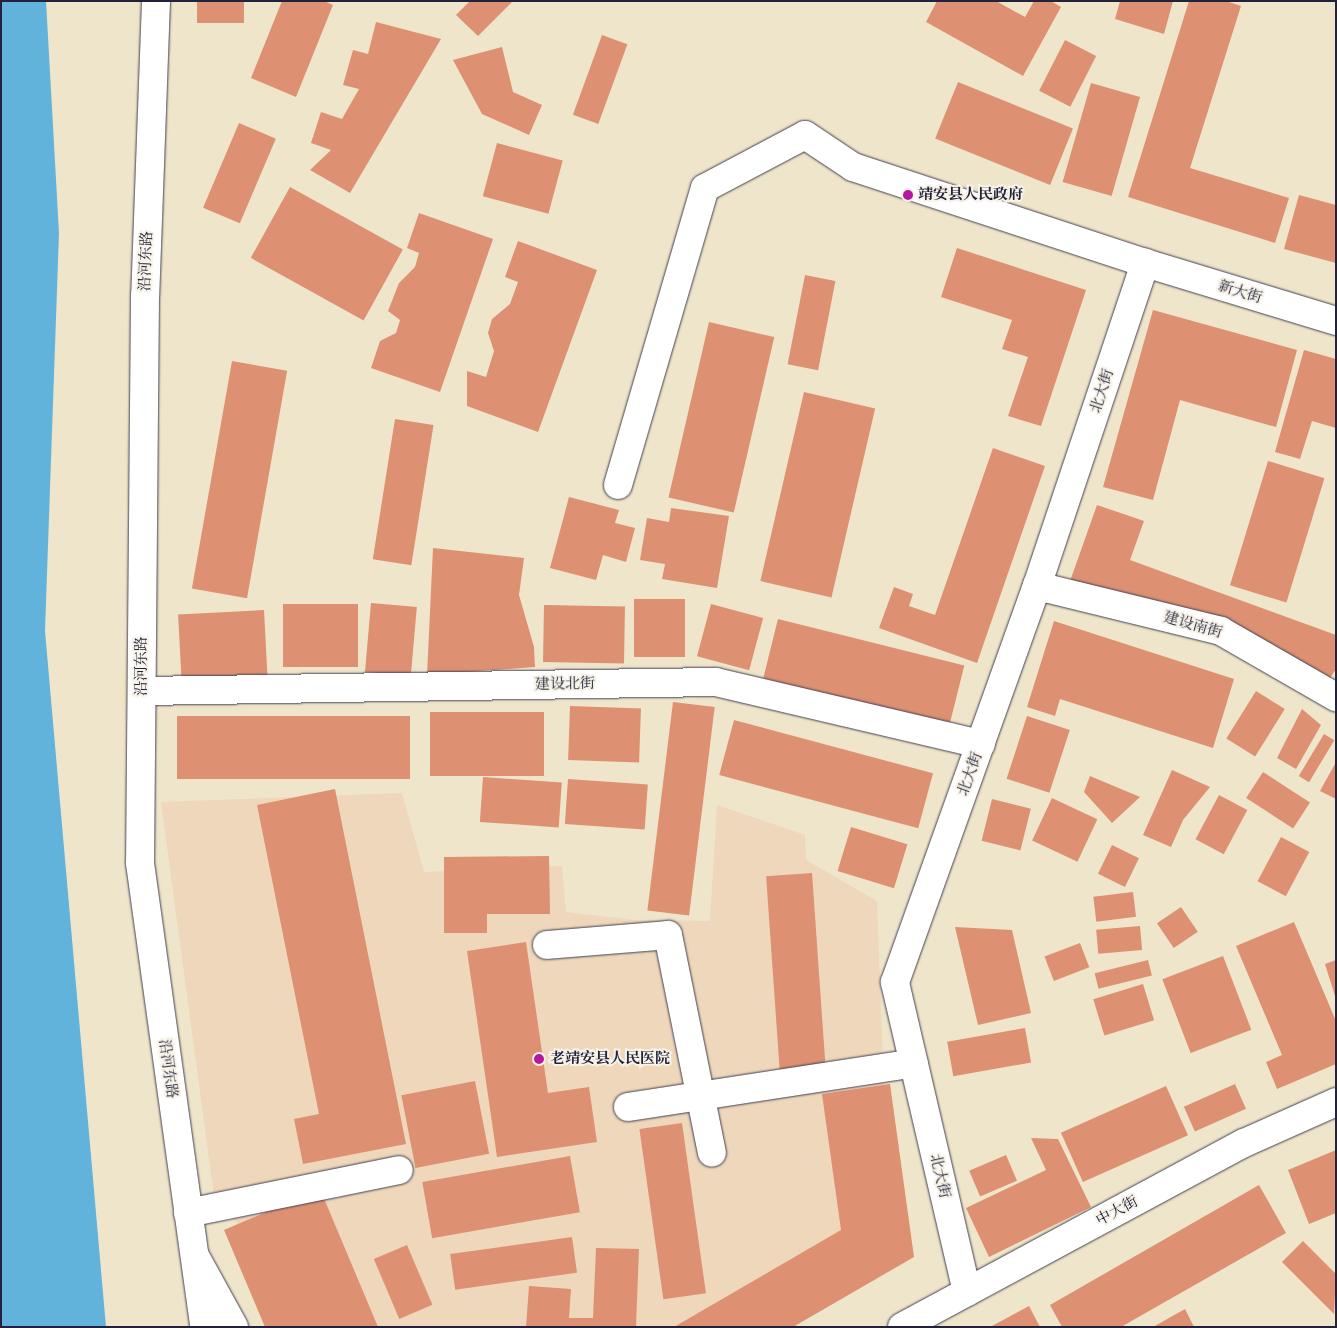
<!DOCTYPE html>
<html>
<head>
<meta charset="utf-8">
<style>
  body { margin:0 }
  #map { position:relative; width:1337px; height:1328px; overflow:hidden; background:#efe5ca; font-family:"IM FELL DW Pica","Noto Serif SC",serif }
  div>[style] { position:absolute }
  .built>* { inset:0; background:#eed7bb }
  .water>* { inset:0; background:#61b3dc }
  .building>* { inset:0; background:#dd9172; transform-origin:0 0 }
  .roads { filter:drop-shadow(0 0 1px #413f50) drop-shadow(0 0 1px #413f50) }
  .minor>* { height:28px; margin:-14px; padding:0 14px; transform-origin:14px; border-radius:14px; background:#fff }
  .major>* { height:28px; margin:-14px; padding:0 14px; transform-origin:14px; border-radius:14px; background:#fff }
  .dots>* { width:14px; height:14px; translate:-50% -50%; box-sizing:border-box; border:2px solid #f7f3e8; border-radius:50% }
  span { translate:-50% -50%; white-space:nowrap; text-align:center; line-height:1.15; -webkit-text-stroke:4px #f7f3e8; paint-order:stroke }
  .poi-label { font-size:15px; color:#22223b; font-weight:700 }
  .left { translate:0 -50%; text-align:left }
  .street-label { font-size:15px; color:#22223b }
  .frame { position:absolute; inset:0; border:2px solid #22223b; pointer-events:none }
</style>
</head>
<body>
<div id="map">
  <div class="built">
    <i style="clip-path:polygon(402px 793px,424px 872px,562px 866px,566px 912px,634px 920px,710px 921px,717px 805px,805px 835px,806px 860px,877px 901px,889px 1227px,734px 1327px,326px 1327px,214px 1196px,161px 802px)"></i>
  </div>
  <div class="water">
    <i style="clip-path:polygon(1px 1px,46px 1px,59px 233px,45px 631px,106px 1327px,1px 1327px)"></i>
  </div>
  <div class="building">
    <i style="left:197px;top:1px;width:47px;height:22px"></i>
    <i style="clip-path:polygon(282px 1px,324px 1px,333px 5px,296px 97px,251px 78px)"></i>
    <i style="clip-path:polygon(470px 1px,513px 1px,478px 36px,456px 15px)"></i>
    <i style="clip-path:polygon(937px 1px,996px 1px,1025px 17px,1034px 1px,1051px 1px,1061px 7px,1023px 76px,926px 22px)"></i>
    <i style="clip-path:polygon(1120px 1px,1173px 1px,1164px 34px,1115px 19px)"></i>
    <i style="clip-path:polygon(1189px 1px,1226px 1px,1241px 6px,1190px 168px,1289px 198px,1275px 243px,1128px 197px)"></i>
    <i style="clip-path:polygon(376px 22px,441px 39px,350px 193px,310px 170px,331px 150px,311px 143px,321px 112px,342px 119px,359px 89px,343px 85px,353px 50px,368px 54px)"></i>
    <i style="left:602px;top:35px;width:27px;height:85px;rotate:20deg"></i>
    <i style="left:1065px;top:40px;width:35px;height:57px;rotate:27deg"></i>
    <i style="clip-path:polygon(502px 47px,513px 92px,542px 105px,529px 135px,482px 114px,453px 60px)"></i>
    <i style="left:958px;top:82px;width:124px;height:61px;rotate:22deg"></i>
    <i style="left:1091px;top:83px;width:51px;height:103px;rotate:16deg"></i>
    <i style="left:239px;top:123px;width:40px;height:92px;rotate:23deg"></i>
    <i style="left:497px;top:143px;width:68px;height:55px;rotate:15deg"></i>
    <i style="left:290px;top:187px;width:129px;height:81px;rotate:29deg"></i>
    <i style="clip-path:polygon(1299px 195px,1336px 205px,1336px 263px,1284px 249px)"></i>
    <i style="clip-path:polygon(419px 213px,493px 239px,440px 392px,371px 368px,380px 341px,396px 333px,400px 320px,388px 311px,399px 283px,415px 267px,419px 253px,407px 248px)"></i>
    <i style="clip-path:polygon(518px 241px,597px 270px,538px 432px,467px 406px,467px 371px,486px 377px,494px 351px,488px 333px,492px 319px,510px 304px,518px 282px,505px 277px)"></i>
    <i style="clip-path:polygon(957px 248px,1086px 290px,1041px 426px,1008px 416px,1028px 357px,1002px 349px,1012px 320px,941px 297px)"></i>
    <i style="left:805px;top:275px;width:31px;height:91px;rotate:11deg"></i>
    <i style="clip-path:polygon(1153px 310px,1297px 350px,1276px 427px,1180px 400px,1153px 500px,1103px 487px)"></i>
    <i style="left:709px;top:322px;width:67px;height:180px;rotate:13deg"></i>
    <i style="clip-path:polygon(1304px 350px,1336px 359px,1336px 428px,1312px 421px,1300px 459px,1275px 452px)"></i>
    <i style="left:232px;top:361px;width:56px;height:231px;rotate:10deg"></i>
    <i style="left:804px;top:392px;width:73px;height:194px;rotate:13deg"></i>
    <i style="left:395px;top:419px;width:39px;height:142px;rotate:9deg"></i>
    <i style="clip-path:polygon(993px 448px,1045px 466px,977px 663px,879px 628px,894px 587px,913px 594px,909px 606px,935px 615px)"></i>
    <i style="left:1268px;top:461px;width:59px;height:130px;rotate:17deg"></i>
    <i style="clip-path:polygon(569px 497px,619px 510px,615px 523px,635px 528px,626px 562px,603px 555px,596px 580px,550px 568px)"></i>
    <i style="clip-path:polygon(1097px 505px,1144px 521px,1130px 560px,1336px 635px,1336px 669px,1330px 678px,1069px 584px)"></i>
    <i style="clip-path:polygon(671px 508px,729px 516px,717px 588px,662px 579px,665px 564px,640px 560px,647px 518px,669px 522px)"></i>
    <i style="clip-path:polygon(433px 548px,524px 558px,519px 595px,534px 647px,535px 667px,427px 675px)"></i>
    <i style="left:685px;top:599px;width:58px;height:51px;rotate:90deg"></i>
    <i style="left:371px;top:603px;width:46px;height:69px;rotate:5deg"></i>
    <i style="left:283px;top:604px;width:75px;height:63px"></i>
    <i style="left:711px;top:604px;width:54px;height:54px;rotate:15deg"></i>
    <i style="left:544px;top:605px;width:81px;height:57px;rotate:1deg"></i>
    <i style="left:264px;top:610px;width:67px;height:86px;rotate:87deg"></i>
    <i style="left:778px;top:619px;width:192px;height:61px;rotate:14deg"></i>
    <i style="clip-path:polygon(1054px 621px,1234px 679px,1213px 748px,1060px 699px,1055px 716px,1027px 707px)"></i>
    <i style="left:1256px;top:691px;width:34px;height:56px;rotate:32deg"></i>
    <i style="left:673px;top:702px;width:42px;height:210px;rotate:7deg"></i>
    <i style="left:570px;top:706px;width:71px;height:54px;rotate:2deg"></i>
    <i style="clip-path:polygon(1302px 709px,1321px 725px,1296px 769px,1277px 758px)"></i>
    <i style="left:430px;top:712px;width:114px;height:64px"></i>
    <i style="left:177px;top:716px;width:233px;height:63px"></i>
    <i style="left:1027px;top:716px;width:45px;height:66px;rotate:18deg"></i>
    <i style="left:734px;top:720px;width:206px;height:57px;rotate:15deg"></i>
    <i style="left:1324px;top:734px;width:12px;height:49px;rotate:31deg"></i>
    <i style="clip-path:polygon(1336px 762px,1336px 799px,1320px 791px)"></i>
    <i style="clip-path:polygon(1172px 770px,1210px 787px,1183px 820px,1171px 847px,1143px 835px)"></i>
    <i style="left:1263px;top:772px;width:56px;height:31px;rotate:33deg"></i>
    <i style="clip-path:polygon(1090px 776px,1140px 797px,1112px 823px,1084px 792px)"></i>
    <i style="left:483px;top:777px;width:79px;height:45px;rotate:4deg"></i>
    <i style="left:568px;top:779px;width:80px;height:45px;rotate:4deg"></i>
    <i style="clip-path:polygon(335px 789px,406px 1144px,303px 1164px,294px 1119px,319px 1114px,257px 805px)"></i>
    <i style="left:1219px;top:795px;width:32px;height:50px;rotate:28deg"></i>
    <i style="left:1052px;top:798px;width:50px;height:47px;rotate:25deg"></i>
    <i style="left:992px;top:799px;width:40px;height:43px;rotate:14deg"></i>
    <i style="left:851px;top:827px;width:59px;height:46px;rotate:17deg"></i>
    <i style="left:1281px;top:837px;width:32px;height:50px;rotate:28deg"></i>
    <i style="left:1112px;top:845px;width:30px;height:32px;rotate:26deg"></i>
    <i style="clip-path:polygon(549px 856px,550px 914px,487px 914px,487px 933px,444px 933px,444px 857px)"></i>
    <i style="left:812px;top:873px;width:197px;height:46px;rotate:86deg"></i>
    <i style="left:1133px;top:892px;width:25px;height:40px;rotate:83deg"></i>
    <i style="left:1181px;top:907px;width:30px;height:29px;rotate:56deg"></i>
    <i style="clip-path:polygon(1294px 922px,1336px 1021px,1336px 1064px,1277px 1089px,1266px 1062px,1282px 1055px,1236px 946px)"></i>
    <i style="left:1140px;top:926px;width:24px;height:44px;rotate:85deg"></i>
    <i style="clip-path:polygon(955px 927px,1012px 930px,1031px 1013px,978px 1025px)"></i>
    <i style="clip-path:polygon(526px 942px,548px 1093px,589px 1087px,597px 1142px,497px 1157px,467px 951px)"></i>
    <i style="left:1080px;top:943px;width:26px;height:38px;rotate:69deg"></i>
    <i style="left:1223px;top:956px;width:79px;height:65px;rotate:69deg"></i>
    <i style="left:1148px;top:960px;width:16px;height:55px;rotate:76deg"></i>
    <i style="clip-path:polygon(1336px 960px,1336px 996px,1335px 996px,1325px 964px)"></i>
    <i style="left:1143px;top:984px;width:38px;height:52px;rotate:73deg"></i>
    <i style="left:1025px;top:1028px;width:35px;height:79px;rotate:80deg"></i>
    <i style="left:475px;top:1081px;width:74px;height:75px;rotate:79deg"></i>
    <i style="clip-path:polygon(890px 1084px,914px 1257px,793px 1327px,674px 1327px,841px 1230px,822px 1094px)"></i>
    <i style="left:1235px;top:1084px;width:27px;height:56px;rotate:66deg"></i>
    <i style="left:1166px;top:1086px;width:54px;height:115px;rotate:66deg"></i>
    <i style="left:682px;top:1123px;width:172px;height:43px;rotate:82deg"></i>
    <i style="clip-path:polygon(1031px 1138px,1058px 1139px,1091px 1207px,989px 1257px,966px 1208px,1046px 1170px)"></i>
    <i style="clip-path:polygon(1336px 1150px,1336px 1213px,1309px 1224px,1288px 1170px)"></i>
    <i style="left:1006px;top:1155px;width:28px;height:40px;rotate:67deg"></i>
    <i style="left:570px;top:1156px;width:57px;height:150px;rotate:80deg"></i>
    <i style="clip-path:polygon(1259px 1185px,1286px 1233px,1121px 1327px,1062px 1327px,1050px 1305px)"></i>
    <i style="clip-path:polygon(320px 1189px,378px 1327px,265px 1327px,224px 1230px)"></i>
    <i style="left:572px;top:1237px;width:36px;height:123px;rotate:82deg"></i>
    <i style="clip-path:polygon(1303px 1241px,1336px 1274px,1334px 1314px,1282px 1262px)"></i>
    <i style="left:407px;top:1245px;width:65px;height:36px;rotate:67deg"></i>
    <i style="clip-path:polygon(596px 1248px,639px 1249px,636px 1327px,526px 1327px,529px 1286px,571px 1289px,569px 1318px,593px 1318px)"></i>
    <i style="clip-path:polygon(1029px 1306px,1040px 1327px,990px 1327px)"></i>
    <i style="clip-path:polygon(1185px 1309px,1194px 1327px,1153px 1327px)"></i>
  </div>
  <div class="roads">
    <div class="minor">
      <i style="left:618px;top:485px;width:309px;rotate:-73.7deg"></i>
      <i style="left:705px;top:188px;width:113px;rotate:-27.9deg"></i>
      <i style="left:805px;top:135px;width:58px;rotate:33.7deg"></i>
      <i style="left:853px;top:167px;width:307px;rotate:18.2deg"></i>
      <i style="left:1145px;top:263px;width:200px;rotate:16.9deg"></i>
      <i style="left:1037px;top:586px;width:189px;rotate:13.7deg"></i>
      <i style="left:1221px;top:631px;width:133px;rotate:29.9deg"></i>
      <i style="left:142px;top:691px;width:574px;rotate:-0.9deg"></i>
      <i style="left:716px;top:682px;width:272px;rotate:13.2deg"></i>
      <i style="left:547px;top:945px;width:121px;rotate:-4.7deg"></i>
      <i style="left:668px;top:935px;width:222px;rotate:78.6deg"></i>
      <i style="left:628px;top:1107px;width:289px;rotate:-8.7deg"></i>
      <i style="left:188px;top:1213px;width:215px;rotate:-11.5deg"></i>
      <i style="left:195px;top:1256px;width:81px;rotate:61.2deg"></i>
      <i style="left:967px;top:1292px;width:318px;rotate:-103.1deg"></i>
      <i style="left:895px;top:982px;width:421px;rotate:-70.3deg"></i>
      <i style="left:1037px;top:586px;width:341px;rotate:-71.5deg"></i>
      <i style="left:902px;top:1327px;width:388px;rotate:-28.3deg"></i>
      <i style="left:1244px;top:1143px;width:101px;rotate:-24deg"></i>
    </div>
    <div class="major">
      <i style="left:156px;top:1px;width:294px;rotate:92.1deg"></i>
      <i style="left:145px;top:295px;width:568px;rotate:90.5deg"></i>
      <i style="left:140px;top:863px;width:468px;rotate:82.1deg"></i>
    </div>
  </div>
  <div class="dots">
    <i style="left:908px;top:195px;background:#b5179e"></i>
    <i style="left:539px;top:1059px;background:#b5179e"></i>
  </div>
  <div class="poi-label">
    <span class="left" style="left:918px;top:195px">靖安县人民政府</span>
    <span class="left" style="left:550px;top:1059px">老靖安县人民医院</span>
  </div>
  <div class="street-label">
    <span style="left:146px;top:261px;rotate:-88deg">沿河东路</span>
    <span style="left:1240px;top:292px;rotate:17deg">新大街</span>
    <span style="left:1102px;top:391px;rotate:-72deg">北大街</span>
    <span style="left:1193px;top:625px;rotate:16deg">建设南街</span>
    <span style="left:142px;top:666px;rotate:-90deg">沿河东路</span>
    <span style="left:565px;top:684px;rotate:-1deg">建设北街</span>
    <span style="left:970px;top:774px;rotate:-70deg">北大街</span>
    <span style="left:168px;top:1069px;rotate:82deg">沿河东路</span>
    <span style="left:940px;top:1176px;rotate:77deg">北大街</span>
    <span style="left:1117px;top:1211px;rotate:-28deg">中大街</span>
  </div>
  <div class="frame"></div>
</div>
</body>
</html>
